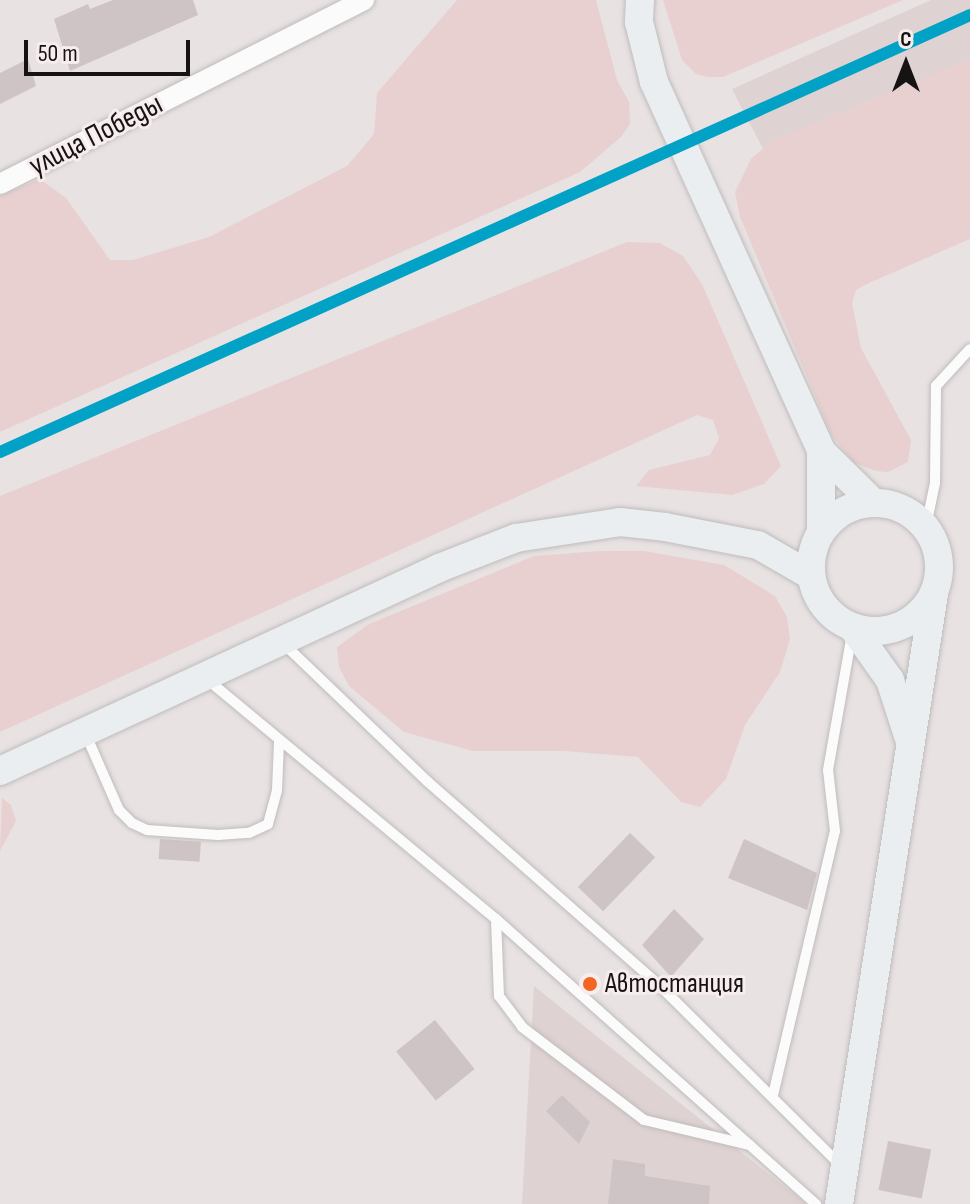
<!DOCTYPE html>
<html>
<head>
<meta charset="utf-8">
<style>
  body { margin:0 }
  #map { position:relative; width:970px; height:1204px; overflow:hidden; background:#e8e2e2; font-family:"Sofia Sans Condensed",sans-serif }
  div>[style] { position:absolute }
  .built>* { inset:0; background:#dfd2d2 }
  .green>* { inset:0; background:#e8d0d1 }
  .building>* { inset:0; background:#cfc4c5; transform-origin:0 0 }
  .roads { filter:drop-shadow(0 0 2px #c0bcbc) drop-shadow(0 0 2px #c0bcbc) }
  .lane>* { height:10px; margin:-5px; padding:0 5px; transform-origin:5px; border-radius:5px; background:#fcfbfb }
  .street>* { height:20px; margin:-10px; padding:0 10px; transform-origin:10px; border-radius:10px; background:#fcfbfb }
  .secondary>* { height:28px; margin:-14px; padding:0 14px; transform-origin:14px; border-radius:14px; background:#eaeef1 }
  .secondary>.ring { margin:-14px; padding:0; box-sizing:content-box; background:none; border:28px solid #eaeef1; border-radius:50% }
  .rail-1>* { height:12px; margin:-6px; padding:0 6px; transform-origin:6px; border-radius:6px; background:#01a2c5 }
  .dots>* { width:22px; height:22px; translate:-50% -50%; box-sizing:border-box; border:4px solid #f7eded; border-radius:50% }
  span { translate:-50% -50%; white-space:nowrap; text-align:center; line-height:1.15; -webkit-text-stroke:6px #f7eded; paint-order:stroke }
  .bus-label { font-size:28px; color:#171314 }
  .left { translate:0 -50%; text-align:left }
  .street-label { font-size:30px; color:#171314 }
  .north { position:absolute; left:866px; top:24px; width:80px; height:80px; -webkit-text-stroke:6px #f7eded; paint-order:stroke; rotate:0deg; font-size:22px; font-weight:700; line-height:32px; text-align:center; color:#171314 }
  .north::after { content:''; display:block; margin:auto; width:28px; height:36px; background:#171314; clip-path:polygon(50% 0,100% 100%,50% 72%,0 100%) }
  .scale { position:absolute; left:24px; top:40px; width:166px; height:36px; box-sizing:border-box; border:4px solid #171314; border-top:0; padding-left:10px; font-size:24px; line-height:28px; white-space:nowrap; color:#171314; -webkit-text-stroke:6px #f7eded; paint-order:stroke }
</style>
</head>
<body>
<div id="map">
  <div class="built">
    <i style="clip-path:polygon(931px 0,970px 0,970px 67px,763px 149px,732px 89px)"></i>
    <i style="clip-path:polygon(534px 986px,805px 1203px,805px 1204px,522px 1204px)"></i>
  </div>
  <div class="green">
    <i style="clip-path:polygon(457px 0,596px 0,617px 80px,629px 102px,630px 124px,621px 137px,580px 172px,0 432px,0 196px,40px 179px,66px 198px,110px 260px,133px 260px,209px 237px,347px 166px,374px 134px,377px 93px)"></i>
    <i style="clip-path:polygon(663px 0,903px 0,723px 77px,707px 77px,696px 74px,682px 60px)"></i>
    <i style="clip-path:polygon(970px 59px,970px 239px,869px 283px,856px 290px,852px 303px,861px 348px,911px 440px,908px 462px,888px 472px,876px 471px,854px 463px,831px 434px,740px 217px,735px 192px,751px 159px,773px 140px)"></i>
    <i style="clip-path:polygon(627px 242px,660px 243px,683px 256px,702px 284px,781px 466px,764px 484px,732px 495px,636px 486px,649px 470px,710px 455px,719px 438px,713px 420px,697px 415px,0 732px,0 496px)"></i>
    <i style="clip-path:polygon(600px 551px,644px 551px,724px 565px,775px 596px,787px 617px,790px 639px,780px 672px,745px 725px,726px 779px,700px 807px,681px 802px,638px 757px,564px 751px,473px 751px,404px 732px,349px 686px,339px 667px,337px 647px,369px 624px,534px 556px)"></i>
    <i style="clip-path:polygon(2px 798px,11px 805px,16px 821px,0 851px)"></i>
  </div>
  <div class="building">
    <i style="clip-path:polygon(113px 0,193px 0,198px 15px,70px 71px,54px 19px,88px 4px,90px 9px)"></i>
    <i style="clip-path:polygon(28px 59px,36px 86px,0 104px,0 73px)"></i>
    <i style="left:630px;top:833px;width:35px;height:75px;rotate:44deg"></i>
    <i style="left:160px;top:839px;width:41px;height:20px;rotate:4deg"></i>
    <i style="clip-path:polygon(744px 839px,817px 873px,807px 910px,728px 878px)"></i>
    <i style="clip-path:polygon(674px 909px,704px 939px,671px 977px,642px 945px)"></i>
    <i style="left:435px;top:1020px;width:63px;height:50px;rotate:51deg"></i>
    <i style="clip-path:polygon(562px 1095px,590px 1122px,579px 1144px,546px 1111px)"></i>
    <i style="left:888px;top:1141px;width:44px;height:50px;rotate:11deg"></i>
    <i style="clip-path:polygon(613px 1159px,645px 1164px,645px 1176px,710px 1186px,709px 1204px,608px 1204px)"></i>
  </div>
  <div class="roads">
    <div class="lane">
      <i style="left:926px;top:526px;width:44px;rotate:-78.2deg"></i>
      <i style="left:935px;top:483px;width:97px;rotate:-89.4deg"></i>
      <i style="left:936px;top:386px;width:50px;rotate:-47.4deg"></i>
      <i style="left:283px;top:643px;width:199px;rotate:43.8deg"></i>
      <i style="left:427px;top:781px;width:310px;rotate:41.3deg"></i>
      <i style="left:660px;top:986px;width:254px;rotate:44.8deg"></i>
      <i style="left:208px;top:680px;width:374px;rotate:39.7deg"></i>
      <i style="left:496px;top:919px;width:429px;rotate:41.7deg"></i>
      <i style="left:86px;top:735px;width:82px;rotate:66.3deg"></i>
      <i style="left:119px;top:810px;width:18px;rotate:45deg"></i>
      <i style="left:132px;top:823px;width:17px;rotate:25deg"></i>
      <i style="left:147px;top:830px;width:71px;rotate:4deg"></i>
      <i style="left:218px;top:835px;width:31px;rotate:-4deg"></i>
      <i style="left:249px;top:833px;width:21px;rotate:-25deg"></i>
      <i style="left:268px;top:824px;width:35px;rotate:-75deg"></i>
      <i style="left:277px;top:790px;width:48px;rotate:-87.6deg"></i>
      <i style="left:496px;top:919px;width:77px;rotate:87.8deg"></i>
      <i style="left:499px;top:996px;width:39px;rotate:53deg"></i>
      <i style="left:522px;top:1027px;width:153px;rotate:37.3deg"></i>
      <i style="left:644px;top:1120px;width:109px;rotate:13.3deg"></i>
      <i style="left:773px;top:1095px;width:271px;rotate:-76.8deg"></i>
      <i style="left:835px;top:831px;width:61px;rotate:-96.5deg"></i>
      <i style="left:828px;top:770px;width:138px;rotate:-80deg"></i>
    </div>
    <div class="street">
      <i style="left:0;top:184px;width:408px;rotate:-26.8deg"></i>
    </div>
    <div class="secondary">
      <i style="left:640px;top:0;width:22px;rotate:93deg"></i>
      <i style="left:639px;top:22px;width:62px;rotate:76deg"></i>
      <i style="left:654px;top:82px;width:405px;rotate:65.6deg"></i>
      <i style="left:821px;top:451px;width:74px;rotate:44.5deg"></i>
      <i style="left:821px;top:451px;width:78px;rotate:90deg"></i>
      <i class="ring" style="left:811px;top:503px;width:100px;height:100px"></i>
      <i style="left:853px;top:628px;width:64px;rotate:54.6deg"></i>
      <i style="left:890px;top:680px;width:62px;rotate:72.1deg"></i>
      <i style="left:0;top:771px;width:484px;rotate:-24.8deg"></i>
      <i style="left:439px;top:568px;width:83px;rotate:-21.3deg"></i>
      <i style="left:516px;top:538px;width:105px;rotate:-8.7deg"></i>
      <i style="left:620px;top:522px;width:45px;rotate:6.3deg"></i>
      <i style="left:665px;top:527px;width:95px;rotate:11deg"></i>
      <i style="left:758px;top:545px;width:60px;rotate:30deg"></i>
      <i style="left:839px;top:1204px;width:617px;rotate:-81.15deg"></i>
    </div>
  </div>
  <div class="rail-1">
    <i style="left:0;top:452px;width:1064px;rotate:-24.25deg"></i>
  </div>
  <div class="dots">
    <i style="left:590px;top:984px;background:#f26522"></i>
  </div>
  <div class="bus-label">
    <span class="left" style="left:605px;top:984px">Автостанция</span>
  </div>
  <div class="street-label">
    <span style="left:96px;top:135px;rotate:-27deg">улица Победы</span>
  </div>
  <div class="north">С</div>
  <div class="scale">50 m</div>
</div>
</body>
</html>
